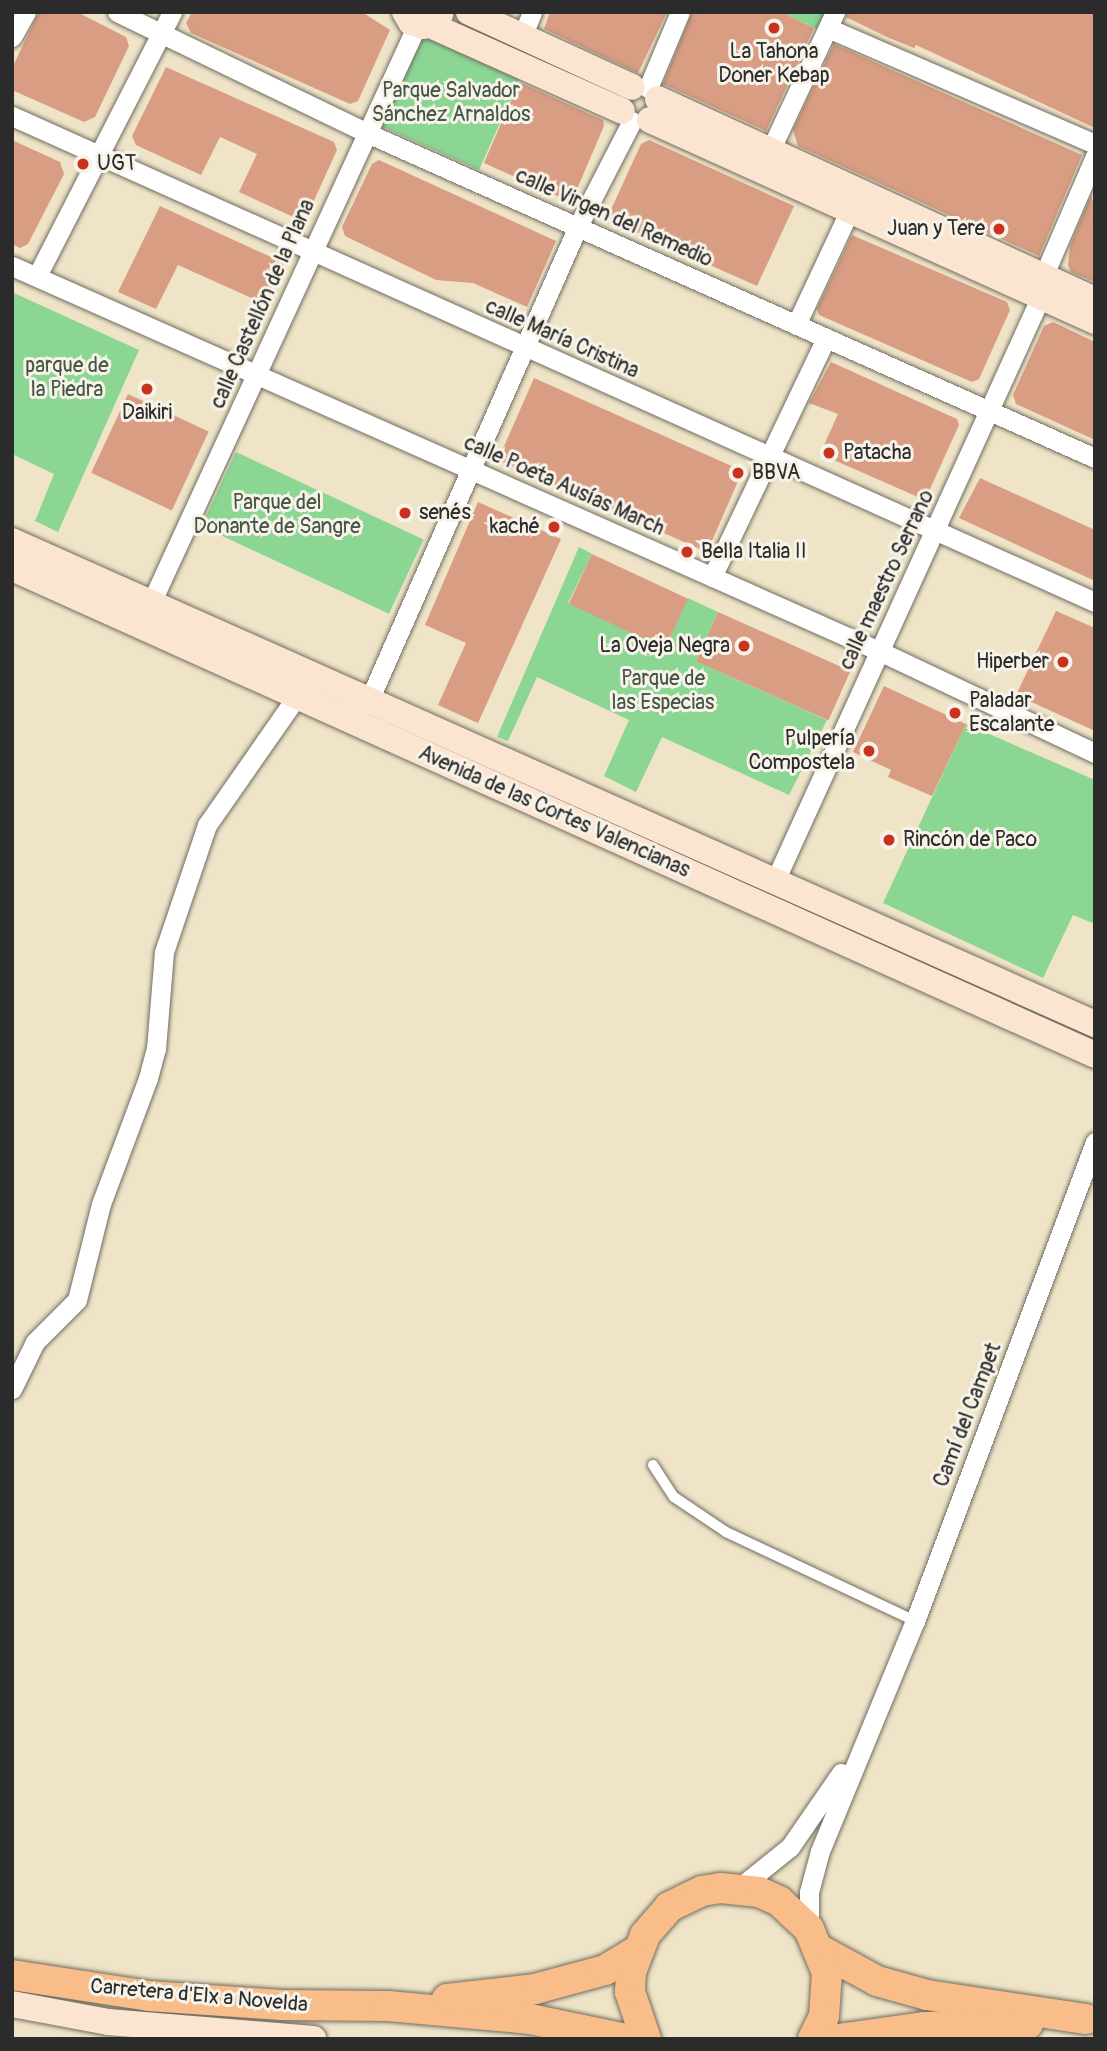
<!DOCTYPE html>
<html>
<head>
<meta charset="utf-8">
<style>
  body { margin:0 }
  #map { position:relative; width:1107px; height:2051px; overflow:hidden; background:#efe4c7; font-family:Pangolin,sans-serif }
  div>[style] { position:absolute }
  .green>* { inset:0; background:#8bd693; transform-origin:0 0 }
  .building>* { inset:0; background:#d89d82; transform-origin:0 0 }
  .roads { filter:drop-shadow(0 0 2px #706c62) drop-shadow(0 0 2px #706c62) }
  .lane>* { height:10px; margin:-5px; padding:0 5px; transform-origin:5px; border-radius:5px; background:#fff }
  .street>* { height:19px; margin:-9.5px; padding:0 9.5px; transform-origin:9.5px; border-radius:9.5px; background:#fff }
  .secondary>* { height:26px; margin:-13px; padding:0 13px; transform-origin:13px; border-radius:13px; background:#fce5d0 }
  .primary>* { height:30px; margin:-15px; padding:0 15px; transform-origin:15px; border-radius:15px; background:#f8bd89 }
  .dots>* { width:19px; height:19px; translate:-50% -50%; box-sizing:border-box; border:4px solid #f7f3e8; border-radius:50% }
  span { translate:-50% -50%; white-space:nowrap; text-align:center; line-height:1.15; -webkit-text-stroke:6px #f7f3e8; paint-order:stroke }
  .poi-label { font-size:21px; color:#2b2b2b }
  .left { translate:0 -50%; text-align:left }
  .right { translate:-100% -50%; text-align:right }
  .park-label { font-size:21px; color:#435645 }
  .street-label { font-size:21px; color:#2b2b2b }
  .frame { position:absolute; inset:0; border:14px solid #2b2b2b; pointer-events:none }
</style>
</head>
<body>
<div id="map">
  <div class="green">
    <i style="clip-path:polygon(781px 12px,834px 12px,825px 33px)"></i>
    <i style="left:422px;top:35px;width:107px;height:100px;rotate:24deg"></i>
    <i style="clip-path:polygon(14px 293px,139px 350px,58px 532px,35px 521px,54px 474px,12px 454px)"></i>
    <i style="left:236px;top:452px;width:207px;height:82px;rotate:25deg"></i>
    <i style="clip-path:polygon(579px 547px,592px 554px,568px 603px,665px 647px,688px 598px,718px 612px,696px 661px,827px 720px,789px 795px,662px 737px,636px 792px,604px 776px,629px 720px,537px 677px,508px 741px,497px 737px)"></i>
    <i style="clip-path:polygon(966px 724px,1095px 780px,1095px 924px,1073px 915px,1043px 978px,883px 903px)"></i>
  </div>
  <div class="building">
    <i style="clip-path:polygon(39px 12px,77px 12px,126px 37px,129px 46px,95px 117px,84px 122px,12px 90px,12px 68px)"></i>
    <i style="clip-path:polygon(192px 12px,362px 12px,390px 30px,358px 101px,350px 104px,191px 33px,186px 23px)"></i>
    <i style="clip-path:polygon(550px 12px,667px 12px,638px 73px,544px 29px)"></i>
    <i style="clip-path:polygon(692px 12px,781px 12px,814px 28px,766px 131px,663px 84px)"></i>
    <i style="clip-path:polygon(847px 12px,1095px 12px,1095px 128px,916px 45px,914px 48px,887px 37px,846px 17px)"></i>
    <i style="clip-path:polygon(834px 44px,1082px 155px,1039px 256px,798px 146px,793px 130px)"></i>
    <i style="clip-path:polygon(166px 67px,334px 142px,337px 150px,306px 218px,300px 220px,239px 192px,257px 154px,220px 137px,201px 175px,136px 145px,132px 136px)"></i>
    <i style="clip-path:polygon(519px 82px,603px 120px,604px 126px,574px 196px,564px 199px,484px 163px)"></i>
    <i style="clip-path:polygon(12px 140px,60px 162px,64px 174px,28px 244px,20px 248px,12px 244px)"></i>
    <i style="clip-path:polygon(649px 140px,794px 206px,757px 286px,611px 221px,609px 214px,641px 144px)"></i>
    <i style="clip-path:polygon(379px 160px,556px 241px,527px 307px,473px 283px,436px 280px,345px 236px,342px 227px,372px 164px)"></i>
    <i style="clip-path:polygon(1091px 195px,1095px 210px,1095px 282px,1071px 272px,1068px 265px,1070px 246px)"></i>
    <i style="clip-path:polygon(160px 206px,284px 263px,265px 304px,178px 265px,156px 309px,118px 292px)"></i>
    <i style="clip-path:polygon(852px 235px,1007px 302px,1010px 310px,979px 379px,972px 382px,819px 315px,817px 309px)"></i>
    <i style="clip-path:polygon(1053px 322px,1095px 342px,1095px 440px,1016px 404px,1013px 395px,1044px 326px)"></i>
    <i style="clip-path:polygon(831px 362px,957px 419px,959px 425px,925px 500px,820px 454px,838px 414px,809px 403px)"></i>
    <i style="clip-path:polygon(534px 378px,736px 468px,739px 479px,711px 543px,700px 549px,498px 460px)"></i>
    <i style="left:128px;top:394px;width:89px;height:87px;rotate:25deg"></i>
    <i style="clip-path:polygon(980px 478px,1095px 530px,1095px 581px,959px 518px)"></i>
    <i style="clip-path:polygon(478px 502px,561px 539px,478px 723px,438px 705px,466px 643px,425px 625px)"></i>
    <i style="left:592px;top:554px;width:106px;height:55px;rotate:25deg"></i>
    <i style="clip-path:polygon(1056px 611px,1095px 628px,1095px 731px,1016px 695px)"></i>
    <i style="left:718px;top:612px;width:145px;height:54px;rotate:24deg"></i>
    <i style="clip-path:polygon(884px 686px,966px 724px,932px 796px,888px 777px,891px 770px,853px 752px)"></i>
  </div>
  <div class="roads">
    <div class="lane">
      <i style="left:653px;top:1465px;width:38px;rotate:57deg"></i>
      <i style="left:674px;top:1497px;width:63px;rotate:33.9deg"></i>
      <i style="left:726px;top:1532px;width:209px;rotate:25.2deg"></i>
    </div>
    <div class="street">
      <i style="left:117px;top:12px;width:278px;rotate:25.8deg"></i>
      <i style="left:367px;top:133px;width:797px;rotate:24.06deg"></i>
      <i style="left:828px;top:28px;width:291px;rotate:23.5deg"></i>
      <i style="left:12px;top:37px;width:29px;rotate:-61deg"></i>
      <i style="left:522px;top:37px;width:27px;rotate:-68deg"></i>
      <i style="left:648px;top:88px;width:82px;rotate:-67.2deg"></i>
      <i style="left:12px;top:116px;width:1187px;rotate:24.17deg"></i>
      <i style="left:769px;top:153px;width:156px;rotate:-64.9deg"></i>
      <i style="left:12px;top:266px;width:949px;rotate:23.94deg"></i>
      <i style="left:879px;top:651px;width:239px;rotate:25.3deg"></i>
      <i style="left:37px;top:276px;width:297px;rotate:-62.9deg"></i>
      <i style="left:1043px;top:277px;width:132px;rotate:-66.7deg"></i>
      <i style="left:796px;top:325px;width:125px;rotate:-64.9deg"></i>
      <i style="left:712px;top:577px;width:265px;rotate:-64.5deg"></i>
      <i style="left:151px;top:603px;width:636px;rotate:-65.29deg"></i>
      <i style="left:355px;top:706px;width:15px;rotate:-28deg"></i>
      <i style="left:368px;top:699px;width:12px;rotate:-59deg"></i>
      <i style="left:374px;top:689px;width:506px;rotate:-66.22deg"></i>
      <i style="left:578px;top:226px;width:118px;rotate:-62.8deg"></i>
      <i style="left:774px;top:883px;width:645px;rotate:-65.54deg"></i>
      <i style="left:12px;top:1389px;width:52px;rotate:-63.9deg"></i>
      <i style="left:35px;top:1342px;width:59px;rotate:-45deg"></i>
      <i style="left:77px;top:1300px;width:99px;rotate:-76deg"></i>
      <i style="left:101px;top:1204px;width:134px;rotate:-69.5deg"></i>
      <i style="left:148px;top:1078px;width:30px;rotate:-75deg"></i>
      <i style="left:156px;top:1049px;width:97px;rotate:-85.3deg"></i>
      <i style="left:164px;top:952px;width:134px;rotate:-71.3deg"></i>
      <i style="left:207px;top:825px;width:157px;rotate:-55.1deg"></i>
      <i style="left:297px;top:696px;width:13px;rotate:9deg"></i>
      <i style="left:739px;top:1888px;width:65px;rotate:-38.8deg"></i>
      <i style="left:790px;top:1847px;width:90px;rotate:-55.4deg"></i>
      <i style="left:809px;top:1929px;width:37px;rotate:-90deg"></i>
      <i style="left:809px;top:1892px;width:42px;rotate:-75deg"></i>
      <i style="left:820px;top:1851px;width:249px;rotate:-67.6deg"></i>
      <i style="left:915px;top:1621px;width:512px;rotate:-69.4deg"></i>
    </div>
    <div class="secondary">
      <i style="left:405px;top:12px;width:12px;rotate:59deg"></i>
      <i style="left:411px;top:22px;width:13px;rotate:18deg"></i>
      <i style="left:423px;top:26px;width:21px;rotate:-35deg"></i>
      <i style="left:469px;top:12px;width:179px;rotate:24.7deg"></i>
      <i style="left:430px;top:25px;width:210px;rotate:24.1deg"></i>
      <i style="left:658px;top:99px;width:481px;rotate:24.7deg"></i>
      <i style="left:650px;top:120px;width:488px;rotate:24.3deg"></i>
      <i style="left:12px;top:541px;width:1186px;rotate:24.04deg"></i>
      <i style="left:12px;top:568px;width:1187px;rotate:24.21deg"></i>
      <i style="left:12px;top:2004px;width:98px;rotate:10.6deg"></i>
      <i style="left:108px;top:2022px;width:206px;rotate:4.7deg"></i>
    </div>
    <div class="primary">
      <i style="left:822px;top:1951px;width:63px;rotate:28.6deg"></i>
      <i style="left:877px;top:1981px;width:52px;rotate:15.6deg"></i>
      <i style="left:927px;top:1995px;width:161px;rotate:8.6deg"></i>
      <i style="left:12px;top:1975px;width:139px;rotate:8.7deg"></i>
      <i style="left:149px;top:1996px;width:133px;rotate:3.9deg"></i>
      <i style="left:282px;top:2005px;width:106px;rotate:0.5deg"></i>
      <i style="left:388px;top:2006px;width:143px;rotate:5.2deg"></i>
      <i style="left:530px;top:2019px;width:98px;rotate:11.8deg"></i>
      <i style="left:447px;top:1999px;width:89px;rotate:-6.5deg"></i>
      <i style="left:535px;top:1989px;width:73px;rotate:-15.2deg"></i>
      <i style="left:605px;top:1970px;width:37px;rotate:-31deg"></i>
      <i style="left:646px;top:2039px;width:50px;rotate:-108.8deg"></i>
      <i style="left:630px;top:1992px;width:20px;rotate:-87deg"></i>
      <i style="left:631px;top:1972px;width:40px;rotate:-69deg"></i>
      <i style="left:645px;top:1935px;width:37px;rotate:-49deg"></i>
      <i style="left:669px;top:1907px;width:37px;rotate:-26deg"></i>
      <i style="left:702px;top:1891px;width:19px;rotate:-9deg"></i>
      <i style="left:721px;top:1888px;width:38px;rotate:6deg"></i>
      <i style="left:759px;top:1892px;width:22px;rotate:24deg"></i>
      <i style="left:779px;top:1901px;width:41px;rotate:43deg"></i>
      <i style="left:809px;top:1929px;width:48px;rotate:67.8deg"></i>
      <i style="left:827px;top:1973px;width:43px;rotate:94deg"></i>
      <i style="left:824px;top:2016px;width:25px;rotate:116deg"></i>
      <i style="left:838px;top:2039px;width:88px;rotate:-7.9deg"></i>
      <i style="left:925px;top:2027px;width:103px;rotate:-1.7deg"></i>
    </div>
  </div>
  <div class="dots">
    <i style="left:774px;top:28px;background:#c8321e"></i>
    <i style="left:83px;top:164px;background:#c8321e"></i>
    <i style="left:999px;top:229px;background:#c8321e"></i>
    <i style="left:147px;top:389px;background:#c8321e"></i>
    <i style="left:829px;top:453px;background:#c8321e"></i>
    <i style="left:738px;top:473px;background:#c8321e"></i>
    <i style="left:405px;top:513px;background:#c8321e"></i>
    <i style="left:554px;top:527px;background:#c8321e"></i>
    <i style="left:687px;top:552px;background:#c8321e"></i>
    <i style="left:744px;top:646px;background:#c8321e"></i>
    <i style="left:1063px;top:662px;background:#c8321e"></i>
    <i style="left:955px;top:713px;background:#c8321e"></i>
    <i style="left:869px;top:751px;background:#c8321e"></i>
    <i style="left:889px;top:840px;background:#c8321e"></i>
  </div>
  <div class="poi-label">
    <span style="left:774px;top:64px">La Tahona<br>Doner Kebap</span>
    <span class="left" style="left:97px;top:164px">UGT</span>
    <span class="right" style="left:985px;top:229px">Juan y Tere</span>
    <span style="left:147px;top:413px">Daikiri</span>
    <span class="left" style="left:843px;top:453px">Patacha</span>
    <span class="left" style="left:752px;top:473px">BBVA</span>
    <span class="left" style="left:419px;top:513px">senés</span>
    <span class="right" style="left:540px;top:527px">kaché</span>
    <span class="left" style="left:701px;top:552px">Bella Italia II</span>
    <span class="right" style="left:730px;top:646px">La Oveja Negra</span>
    <span class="right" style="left:1049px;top:662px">Hiperber</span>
    <span class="left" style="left:969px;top:713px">Paladar<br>Escalante</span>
    <span class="right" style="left:855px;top:751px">Pulpería<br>Compostela</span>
    <span class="left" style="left:903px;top:840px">Rincón de Paco</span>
  </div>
  <div class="park-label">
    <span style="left:451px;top:103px">Parque Salvador<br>Sánchez Arnaldos</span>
    <span style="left:67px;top:378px">parque de<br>la Piedra</span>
    <span style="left:277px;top:515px">Parque del<br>Donante de Sangre</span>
    <span style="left:663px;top:691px">Parque de<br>las Especias</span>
  </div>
  <div class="street-label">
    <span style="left:614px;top:218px;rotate:24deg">calle Virgen del Remedio</span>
    <span style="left:263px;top:304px;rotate:-66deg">calle Castellón de la Plana</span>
    <span style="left:562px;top:339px;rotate:24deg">calle María Cristina</span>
    <span style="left:564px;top:486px;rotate:24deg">calle Poeta Ausías March</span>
    <span style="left:887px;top:580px;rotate:-65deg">calle maestro Serrano</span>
    <span style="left:554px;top:812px;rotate:24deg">Avenida de las Cortes Valencianas</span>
    <span style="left:968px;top:1415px;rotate:-69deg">Camí del Campet</span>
    <span style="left:199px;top:1996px;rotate:5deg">Carretera d'Elx a Novelda</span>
  </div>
  <div class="frame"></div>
</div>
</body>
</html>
